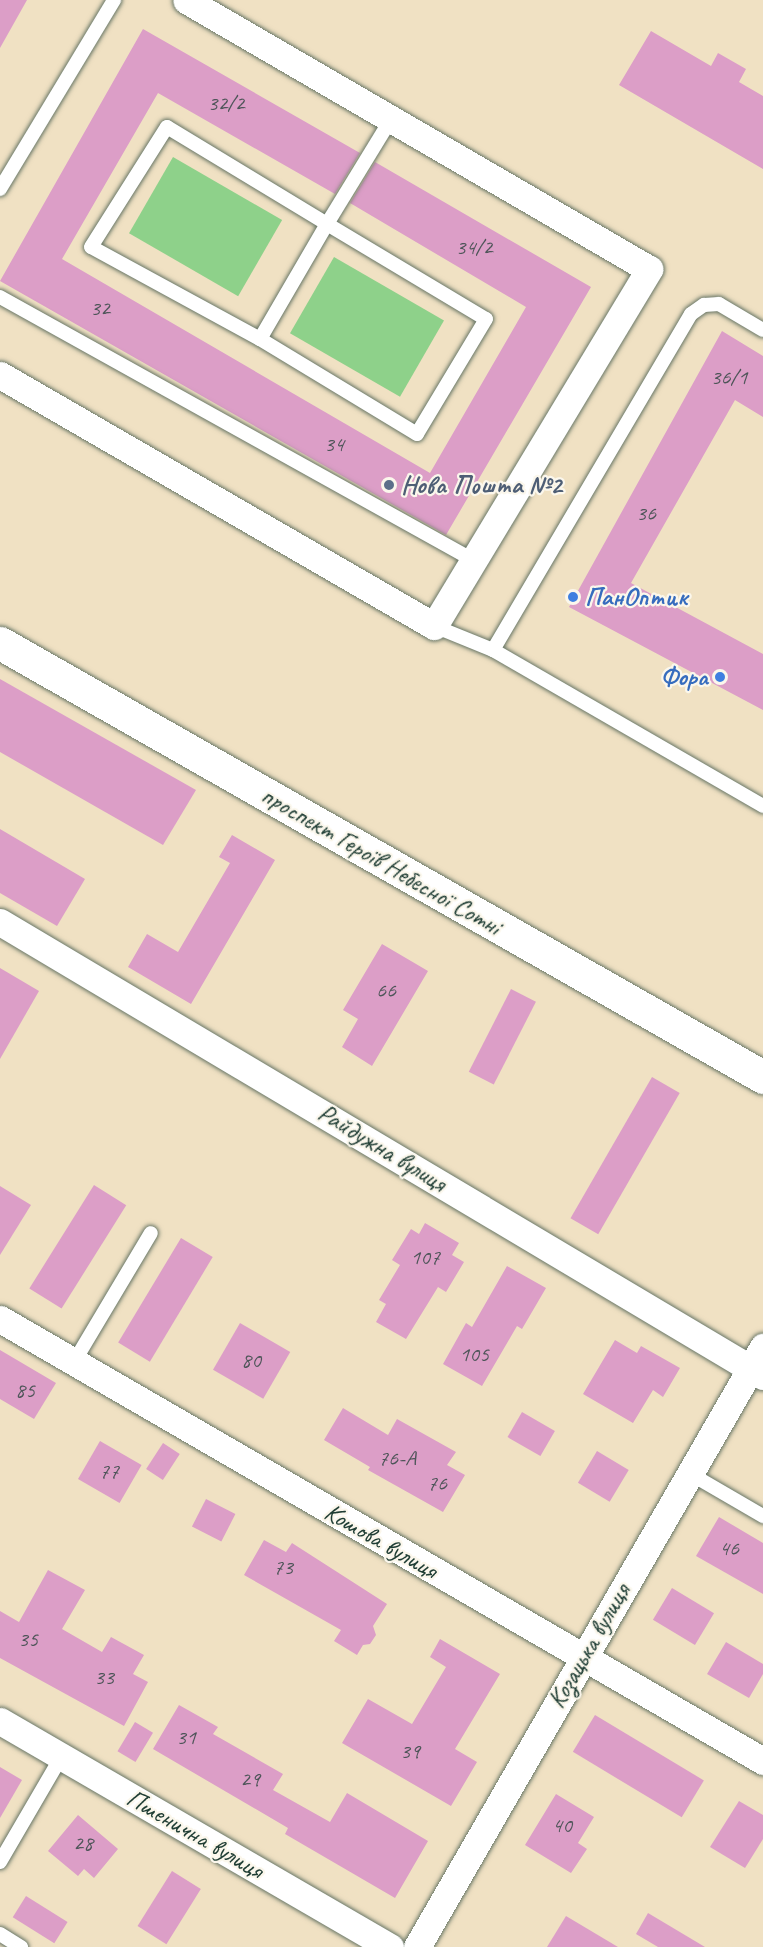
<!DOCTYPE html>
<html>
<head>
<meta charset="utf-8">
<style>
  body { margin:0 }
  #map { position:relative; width:763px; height:1947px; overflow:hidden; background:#f0e1c3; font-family:Caveat,sans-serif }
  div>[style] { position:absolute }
  .green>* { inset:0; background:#8ed18a; transform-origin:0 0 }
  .building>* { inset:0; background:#dc9ec7; transform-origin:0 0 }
  .roads { filter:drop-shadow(0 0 2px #687666) drop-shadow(0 0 2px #687666) }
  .lane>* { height:14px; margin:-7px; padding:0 7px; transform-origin:7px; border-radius:7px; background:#fff }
  .street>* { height:27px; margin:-13.5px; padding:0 13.5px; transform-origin:13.5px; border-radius:13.5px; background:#fff }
  .secondary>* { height:33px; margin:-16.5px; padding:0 16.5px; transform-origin:16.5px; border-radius:16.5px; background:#fff }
  .dots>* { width:16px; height:16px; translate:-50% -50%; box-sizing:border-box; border:3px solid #fbf7ec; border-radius:50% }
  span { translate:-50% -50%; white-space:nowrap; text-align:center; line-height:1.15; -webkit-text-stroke:4.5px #fbf7ec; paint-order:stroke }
  .number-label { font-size:22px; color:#4e5559 }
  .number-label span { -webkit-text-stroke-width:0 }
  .service-label { font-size:26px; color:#4e5e75; font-weight:700 }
  .left { translate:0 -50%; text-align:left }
  .shop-label { font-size:26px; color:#366cbe; font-weight:700 }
  .right { translate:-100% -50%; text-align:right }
  .street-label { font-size:26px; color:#1f3d34 }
</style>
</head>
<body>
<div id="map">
  <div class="green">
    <i style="left:173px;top:157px;width:126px;height:88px;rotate:30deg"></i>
    <i style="left:334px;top:257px;width:127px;height:88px;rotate:30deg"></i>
  </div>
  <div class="building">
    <i style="clip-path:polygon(0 0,27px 0,0 48px)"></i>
    <i style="clip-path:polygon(143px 29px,360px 153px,335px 194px,158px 93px,62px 259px,430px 473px,526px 307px,350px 203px,375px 162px,591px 287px,446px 535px,0 281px)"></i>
    <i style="clip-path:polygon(651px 31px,711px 66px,718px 53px,746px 69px,739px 82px,763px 96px,763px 169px,619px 85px)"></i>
    <i style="clip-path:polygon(722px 331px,763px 356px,763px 417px,735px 400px,631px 583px,763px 654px,763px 710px,569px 607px)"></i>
    <i style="clip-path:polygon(0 679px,196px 790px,163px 845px,0 752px)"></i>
    <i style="clip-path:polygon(0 829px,85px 879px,57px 926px,0 893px)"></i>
    <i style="clip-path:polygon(232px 835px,275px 860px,191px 1004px,128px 967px,147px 934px,178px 952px,230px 863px,219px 857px)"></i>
    <i style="clip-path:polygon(382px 944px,428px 971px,372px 1066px,342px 1047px,358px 1019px,343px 1010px)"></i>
    <i style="clip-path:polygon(0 968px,39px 991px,0 1059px)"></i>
    <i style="left:511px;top:989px;width:28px;height:93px;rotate:27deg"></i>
    <i style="left:652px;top:1077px;width:32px;height:163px;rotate:30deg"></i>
    <i style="left:94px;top:1185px;width:38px;height:122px;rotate:32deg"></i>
    <i style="clip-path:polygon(0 1186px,31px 1205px,0 1255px)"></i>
    <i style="clip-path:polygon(425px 1223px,459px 1243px,452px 1255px,464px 1262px,446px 1292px,438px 1287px,406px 1339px,376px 1322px,386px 1304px,379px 1300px,400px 1265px,392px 1260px,411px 1229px,419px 1234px)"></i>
    <i style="left:181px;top:1238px;width:37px;height:122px;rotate:31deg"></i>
    <i style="clip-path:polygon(507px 1266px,546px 1288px,522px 1329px,517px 1326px,482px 1386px,443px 1364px,466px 1323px,472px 1327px)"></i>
    <i style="left:240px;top:1323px;width:58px;height:54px;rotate:30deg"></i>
    <i style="clip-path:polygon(615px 1340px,637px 1353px,641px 1346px,680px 1368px,663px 1397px,653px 1390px,633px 1423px,583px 1394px)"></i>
    <i style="clip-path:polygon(0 1350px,56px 1383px,34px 1419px,0 1399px)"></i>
    <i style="clip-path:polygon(343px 1408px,388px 1435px,397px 1419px,456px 1452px,447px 1465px,465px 1475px,443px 1512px,368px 1470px,370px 1467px,324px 1440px)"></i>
    <i style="left:522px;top:1412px;width:38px;height:29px;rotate:30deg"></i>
    <i style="left:100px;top:1441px;width:48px;height:44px;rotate:30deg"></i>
    <i style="left:163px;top:1443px;width:20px;height:31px;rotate:33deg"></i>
    <i style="left:597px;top:1451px;width:37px;height:37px;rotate:31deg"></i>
    <i style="left:206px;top:1499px;width:33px;height:31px;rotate:27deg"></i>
    <i style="clip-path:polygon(719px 1517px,763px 1543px,763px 1594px,696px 1556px)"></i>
    <i style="clip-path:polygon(264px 1540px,286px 1552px,292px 1543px,387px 1604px,373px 1626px,376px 1635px,370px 1644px,363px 1645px,357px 1655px,334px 1641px,341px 1630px,244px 1575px)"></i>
    <i style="clip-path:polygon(48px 1570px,85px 1590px,62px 1629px,102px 1652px,111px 1637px,144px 1655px,133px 1674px,148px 1682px,124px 1726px,0 1658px,0 1611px,19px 1622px)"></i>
    <i style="left:672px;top:1588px;width:49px;height:37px;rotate:31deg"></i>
    <i style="clip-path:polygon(440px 1639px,500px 1674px,455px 1749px,477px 1762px,451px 1806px,342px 1743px,368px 1699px,412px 1724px,446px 1667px,430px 1657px)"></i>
    <i style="clip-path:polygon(726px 1642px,763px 1664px,763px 1674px,749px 1698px,707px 1674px)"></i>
    <i style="clip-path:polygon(179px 1705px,218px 1727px,213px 1734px,283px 1774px,273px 1790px,330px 1822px,347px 1793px,428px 1841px,395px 1898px,285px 1834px,288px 1828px,153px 1749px)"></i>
    <i style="left:595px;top:1715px;width:127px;height:43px;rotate:31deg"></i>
    <i style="left:135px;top:1722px;width:21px;height:34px;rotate:31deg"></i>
    <i style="clip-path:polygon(0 1767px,22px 1780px,0 1818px)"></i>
    <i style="clip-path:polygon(556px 1794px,594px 1817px,578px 1843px,587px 1849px,571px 1873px,525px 1845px)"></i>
    <i style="clip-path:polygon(739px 1801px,763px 1815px,763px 1839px,745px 1868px,710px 1847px)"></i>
    <i style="clip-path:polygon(78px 1815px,118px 1849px,94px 1878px,84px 1869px,78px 1876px,48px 1851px)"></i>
    <i style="left:172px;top:1871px;width:34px;height:65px;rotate:32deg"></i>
    <i style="left:26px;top:1896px;width:49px;height:25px;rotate:32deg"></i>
    <i style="clip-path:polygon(648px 1913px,705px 1947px,658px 1947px,636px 1934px)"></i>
    <i style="clip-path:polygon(566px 1916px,618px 1947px,547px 1947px)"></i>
  </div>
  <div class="roads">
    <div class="lane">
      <i style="left:0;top:189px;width:221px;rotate:-58.9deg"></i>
      <i style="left:0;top:297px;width:541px;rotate:29.08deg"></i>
      <i style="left:260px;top:339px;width:192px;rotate:-151.4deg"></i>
      <i style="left:91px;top:247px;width:142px;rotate:-57.7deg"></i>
      <i style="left:167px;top:127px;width:187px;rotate:31.2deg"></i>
      <i style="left:327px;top:224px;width:185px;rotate:30.9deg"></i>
      <i style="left:486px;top:319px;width:134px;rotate:121deg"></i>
      <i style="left:417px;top:434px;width:184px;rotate:-148.8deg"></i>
      <i style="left:260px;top:339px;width:133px;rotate:-59.8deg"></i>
      <i style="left:327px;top:224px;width:123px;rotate:-58.6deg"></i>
      <i style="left:434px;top:626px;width:64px;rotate:22.1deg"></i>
      <i style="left:493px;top:650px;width:312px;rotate:30deg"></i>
      <i style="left:493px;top:650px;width:390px;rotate:-59.5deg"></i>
      <i style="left:691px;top:314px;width:16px;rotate:-35deg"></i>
      <i style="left:704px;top:305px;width:15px;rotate:-4deg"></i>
      <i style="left:719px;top:304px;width:51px;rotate:30.6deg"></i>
      <i style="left:74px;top:1362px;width:150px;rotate:-59.2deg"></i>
      <i style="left:689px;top:1473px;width:86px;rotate:30.2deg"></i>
      <i style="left:0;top:1862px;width:121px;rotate:-59.8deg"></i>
      <i style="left:0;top:1934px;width:25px;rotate:32deg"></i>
    </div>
    <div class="street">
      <i style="left:0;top:375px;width:501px;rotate:30.04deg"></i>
      <i style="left:434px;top:626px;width:417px;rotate:-58.9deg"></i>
      <i style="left:649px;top:269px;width:535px;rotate:-149.84deg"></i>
      <i style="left:0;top:922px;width:888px;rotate:30.75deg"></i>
      <i style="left:0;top:1319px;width:882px;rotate:30.08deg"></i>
      <i style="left:0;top:1721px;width:451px;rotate:30.1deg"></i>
      <i style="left:417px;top:1947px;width:693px;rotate:-60.03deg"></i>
    </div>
    <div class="secondary">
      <i style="left:0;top:643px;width:878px;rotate:29.63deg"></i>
    </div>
  </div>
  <div class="dots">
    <i style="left:389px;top:485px;background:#5c6f8a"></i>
    <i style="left:573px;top:597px;background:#3f7fe0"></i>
    <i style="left:720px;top:677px;background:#3f7fe0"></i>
  </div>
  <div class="number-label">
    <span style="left:226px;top:104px">32/2</span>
    <span style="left:474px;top:248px">34/2</span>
    <span style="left:100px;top:309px">32</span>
    <span style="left:729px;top:378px">36/1</span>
    <span style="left:334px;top:445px">34</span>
    <span style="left:646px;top:514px">36</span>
    <span style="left:386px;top:991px">66</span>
    <span style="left:425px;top:1258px">107</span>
    <span style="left:474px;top:1355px">105</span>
    <span style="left:251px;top:1361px">80</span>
    <span style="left:25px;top:1391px">85</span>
    <span style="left:397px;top:1459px">76-А</span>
    <span style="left:109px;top:1472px">77</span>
    <span style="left:437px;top:1484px">76</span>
    <span style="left:729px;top:1549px">46</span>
    <span style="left:283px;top:1568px">73</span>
    <span style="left:28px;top:1640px">35</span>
    <span style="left:104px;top:1678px">33</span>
    <span style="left:186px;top:1738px">31</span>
    <span style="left:410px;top:1752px">39</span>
    <span style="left:250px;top:1780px">29</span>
    <span style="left:562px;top:1826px">40</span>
    <span style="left:83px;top:1844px">28</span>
  </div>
  <div class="service-label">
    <span class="left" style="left:401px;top:485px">Нова Пошта №2</span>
  </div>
  <div class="shop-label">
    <span class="left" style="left:585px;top:597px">ПанОптик</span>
    <span class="right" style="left:708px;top:677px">Фора</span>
  </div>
  <div class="street-label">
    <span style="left:381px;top:861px;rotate:30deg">проспект Героїв Небесної Сотні</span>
    <span style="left:382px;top:1148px;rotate:31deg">Райдужна вулиця</span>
    <span style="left:381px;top:1541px;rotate:30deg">Кошова вулиця</span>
    <span style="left:589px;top:1646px;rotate:-60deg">Козацька вулиця</span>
    <span style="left:195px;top:1834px;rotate:30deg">Пшенична вулиця</span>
  </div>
</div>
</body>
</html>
